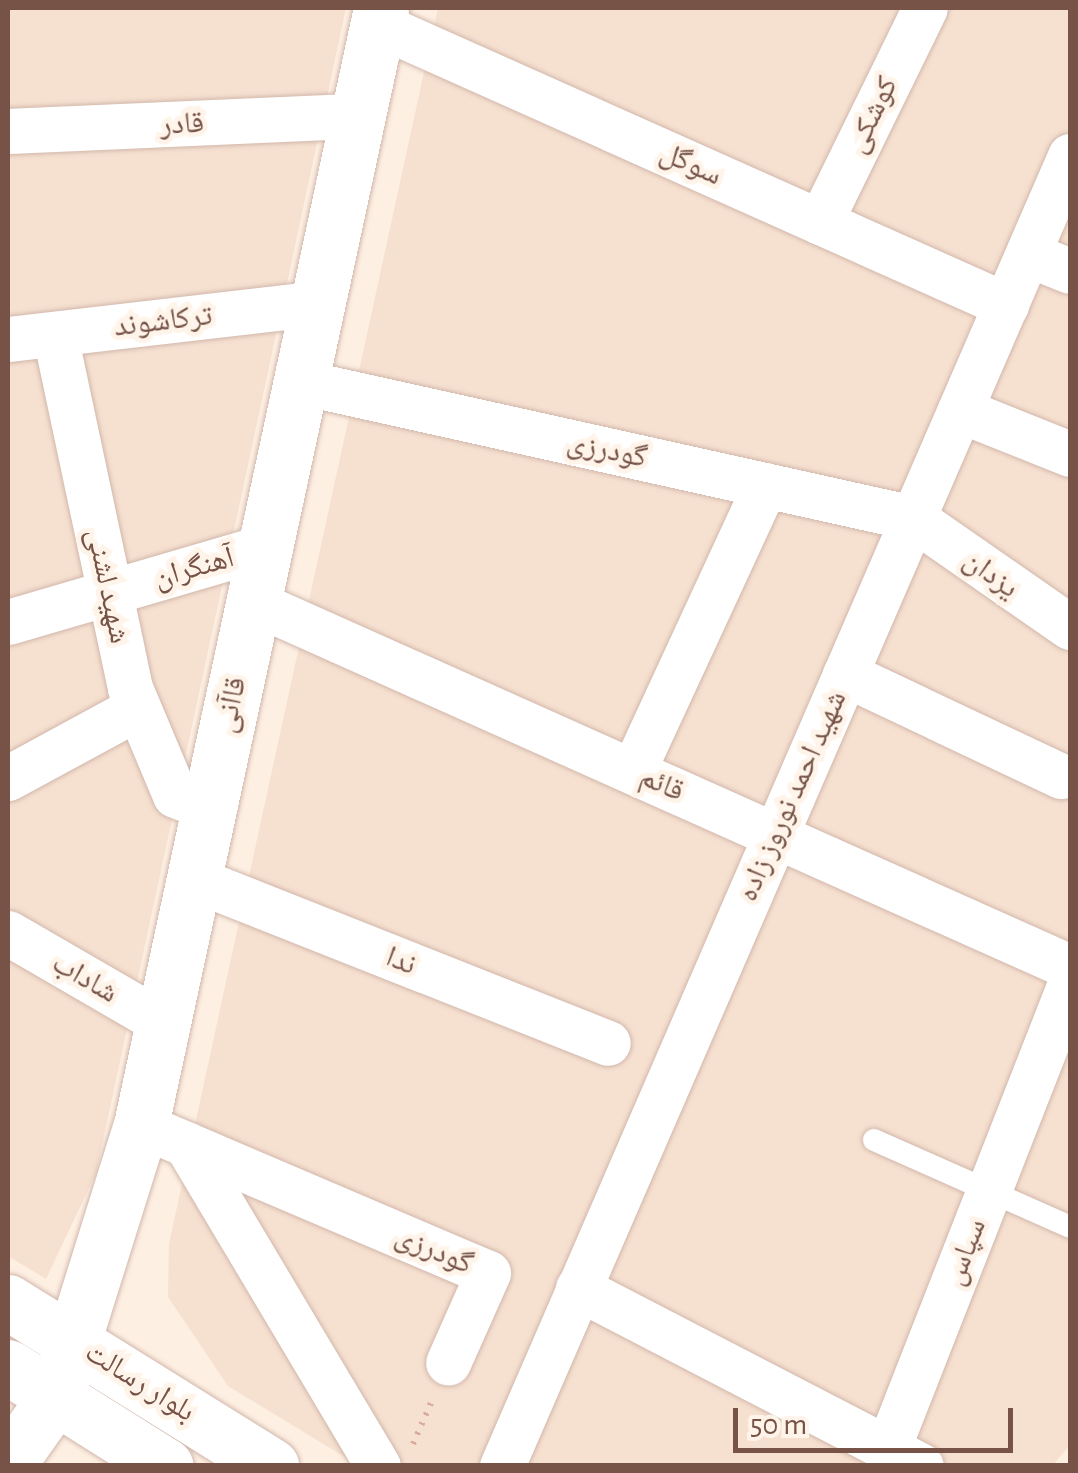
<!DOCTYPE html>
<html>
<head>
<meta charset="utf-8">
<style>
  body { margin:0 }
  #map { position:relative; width:1078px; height:1473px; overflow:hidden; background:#fdefe2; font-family:"Alegreya Sans","Noto Naskh Arabic",sans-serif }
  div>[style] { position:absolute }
  .residential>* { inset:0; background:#f6e0d0 }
  .path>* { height:6px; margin-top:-3px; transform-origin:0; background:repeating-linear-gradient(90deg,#d9ac9b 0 2.5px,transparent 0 10.5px) }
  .roads { filter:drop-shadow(0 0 2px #d1b7ab) drop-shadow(0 0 2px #d1b7ab) }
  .lane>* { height:22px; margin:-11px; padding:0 11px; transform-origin:11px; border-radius:11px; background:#fff }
  .street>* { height:45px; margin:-22.5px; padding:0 22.5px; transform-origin:22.5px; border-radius:22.5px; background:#fff }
  .secondary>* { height:55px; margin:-27.5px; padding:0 27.5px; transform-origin:27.5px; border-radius:27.5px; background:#fff }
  span { translate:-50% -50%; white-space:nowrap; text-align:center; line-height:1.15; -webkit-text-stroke:10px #fff4e9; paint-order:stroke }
  .street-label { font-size:30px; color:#765247 }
  .frame { position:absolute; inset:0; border:10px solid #765247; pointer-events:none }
  .scale { position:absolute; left:733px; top:1408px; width:280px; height:45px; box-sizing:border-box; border:5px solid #765247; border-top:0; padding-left:12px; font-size:30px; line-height:35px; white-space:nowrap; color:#765247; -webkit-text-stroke:8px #fff4e9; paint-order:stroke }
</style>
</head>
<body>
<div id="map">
  <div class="residential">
    <i style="clip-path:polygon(8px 8px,346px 8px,96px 1173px,46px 1279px,8px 1256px)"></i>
    <i style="clip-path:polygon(438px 8px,1070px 8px,1070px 1445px,1052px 1466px,358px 1465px,228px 1386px,168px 1297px,169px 1244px)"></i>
  </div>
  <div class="path">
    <i style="left:413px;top:1444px;width:52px;rotate:-66.4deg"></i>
  </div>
  <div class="roads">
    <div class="lane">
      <i style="left:874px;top:1140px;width:214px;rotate:23.9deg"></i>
    </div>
    <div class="street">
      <i style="left:377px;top:24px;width:689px;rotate:24.07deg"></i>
      <i style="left:8px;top:131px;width:349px;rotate:-2.5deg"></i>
      <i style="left:820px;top:222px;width:238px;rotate:-63.9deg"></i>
      <i style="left:1028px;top:254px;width:45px;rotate:22deg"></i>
      <i style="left:55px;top:335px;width:361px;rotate:78deg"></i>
      <i style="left:130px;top:688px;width:116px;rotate:67.2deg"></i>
      <i style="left:175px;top:795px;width:37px;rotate:22deg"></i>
      <i style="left:8px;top:339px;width:312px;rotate:-6.6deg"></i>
      <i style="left:301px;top:382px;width:627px;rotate:12.53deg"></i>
      <i style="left:913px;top:518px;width:191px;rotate:34.8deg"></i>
      <i style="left:960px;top:410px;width:118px;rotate:21.8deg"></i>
      <i style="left:253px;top:602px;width:895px;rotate:24.07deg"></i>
      <i style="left:8px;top:622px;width:268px;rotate:-16.3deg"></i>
      <i style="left:845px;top:674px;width:239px;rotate:25.3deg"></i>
      <i style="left:633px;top:771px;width:315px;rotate:-65.2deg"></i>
      <i style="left:8px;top:778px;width:147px;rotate:-28.5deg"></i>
      <i style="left:194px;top:879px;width:445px;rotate:21.6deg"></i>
      <i style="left:8px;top:933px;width:179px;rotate:30.1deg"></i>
      <i style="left:141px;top:1125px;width:377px;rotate:23.1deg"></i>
      <i style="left:488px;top:1273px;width:98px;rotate:114deg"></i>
      <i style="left:186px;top:1144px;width:375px;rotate:59.2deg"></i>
      <i style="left:578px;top:1288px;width:386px;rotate:27.4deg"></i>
      <i style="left:888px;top:1448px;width:498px;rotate:-68.6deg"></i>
      <i style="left:502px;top:1466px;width:1428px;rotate:-66.56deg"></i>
    </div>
    <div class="secondary">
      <i style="left:8px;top:1302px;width:310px;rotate:31.9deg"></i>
      <i style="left:8px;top:1367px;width:186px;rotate:32.1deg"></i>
      <i style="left:8px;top:1464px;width:83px;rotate:-54.8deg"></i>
      <i style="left:56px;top:1396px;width:284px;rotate:-72.6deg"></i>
      <i style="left:141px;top:1125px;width:1142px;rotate:-77.87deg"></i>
    </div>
  </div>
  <div class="street-label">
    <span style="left:872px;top:115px;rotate:-64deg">کوشکی</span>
    <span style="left:182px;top:124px;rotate:-3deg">قادر</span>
    <span style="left:691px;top:164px;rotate:24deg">سوگل</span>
    <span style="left:163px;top:321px;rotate:-7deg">ترکاشوند</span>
    <span style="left:607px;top:450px;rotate:12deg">گودرزی</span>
    <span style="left:194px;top:568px;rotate:-16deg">آهنگران</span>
    <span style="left:991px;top:574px;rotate:36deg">یزدان</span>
    <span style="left:108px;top:586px;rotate:78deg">شهید لشنی</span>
    <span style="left:231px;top:705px;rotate:-78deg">قاآنی</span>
    <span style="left:662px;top:784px;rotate:24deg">قائم</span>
    <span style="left:792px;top:796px;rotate:-66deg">شهید احمد نوروز زاده</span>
    <span style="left:401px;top:961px;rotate:22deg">ندا</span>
    <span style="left:85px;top:978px;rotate:30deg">شاداب</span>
    <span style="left:434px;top:1250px;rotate:23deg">گودرزی</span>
    <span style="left:965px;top:1252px;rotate:-69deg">سپاس</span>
    <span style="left:140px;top:1382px;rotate:32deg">بلوار رسالت</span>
  </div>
  <div class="frame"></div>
  <div class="scale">50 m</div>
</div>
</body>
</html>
